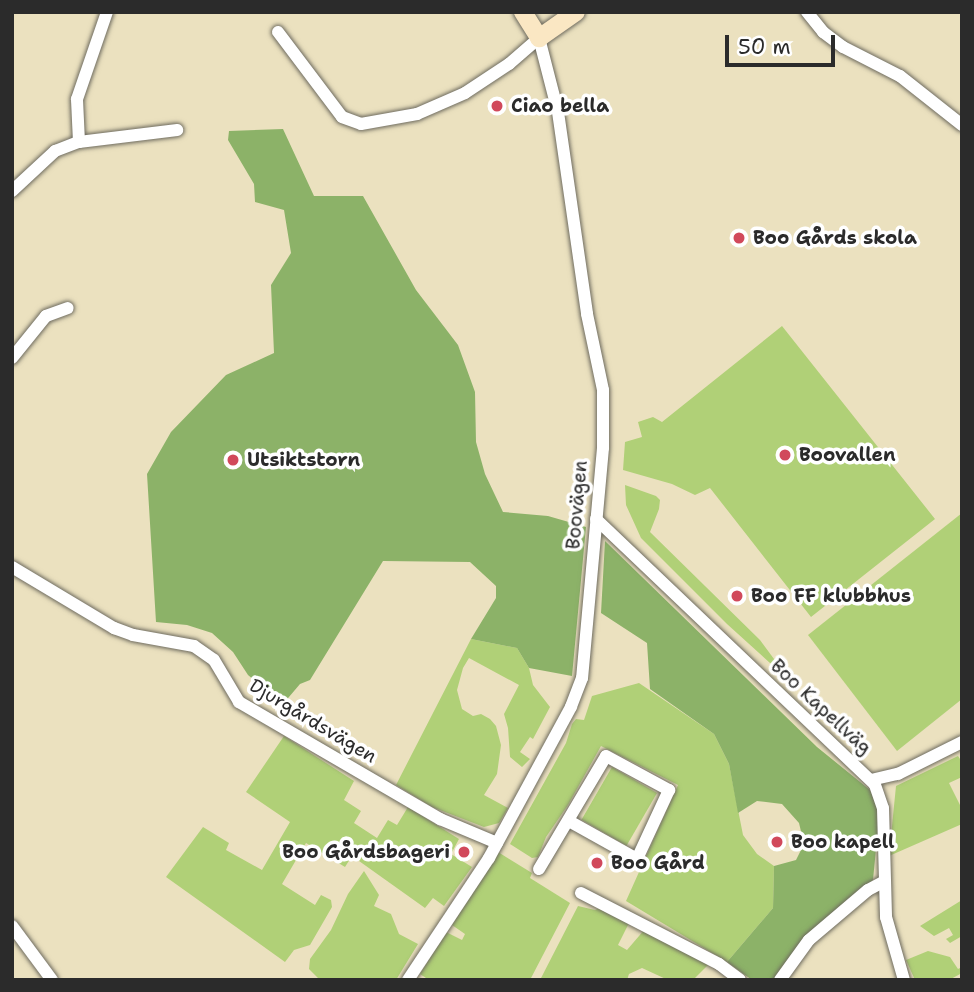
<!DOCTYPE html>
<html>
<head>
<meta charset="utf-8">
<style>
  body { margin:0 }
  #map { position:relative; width:974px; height:992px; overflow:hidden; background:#ebe1bf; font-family:"Shantell Sans",sans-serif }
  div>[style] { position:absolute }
  .green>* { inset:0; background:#b0d077; transform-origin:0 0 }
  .forest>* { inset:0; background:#8cb268 }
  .roads { filter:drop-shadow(0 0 2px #6e6b5f) drop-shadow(0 0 2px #6e6b5f) }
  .street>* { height:12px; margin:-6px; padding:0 6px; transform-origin:6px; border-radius:6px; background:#fff }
  .secondary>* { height:18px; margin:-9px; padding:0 9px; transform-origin:9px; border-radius:9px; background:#fae7c3 }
  .dots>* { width:19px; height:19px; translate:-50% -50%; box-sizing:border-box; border:4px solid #fff; border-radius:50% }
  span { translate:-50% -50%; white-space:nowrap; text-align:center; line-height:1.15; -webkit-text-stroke:7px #fff; paint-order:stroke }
  .poi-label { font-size:19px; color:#2b2b2b; font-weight:700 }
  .left { translate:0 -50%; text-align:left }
  .right { translate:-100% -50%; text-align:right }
  .street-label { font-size:19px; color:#2b2b2b }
  .frame { position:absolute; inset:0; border:14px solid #2b2b2b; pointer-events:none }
  .scale { position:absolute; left:725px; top:35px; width:110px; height:32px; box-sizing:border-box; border:4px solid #2b2b2b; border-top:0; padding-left:9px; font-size:21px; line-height:24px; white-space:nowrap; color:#2b2b2b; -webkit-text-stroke:5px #fff; paint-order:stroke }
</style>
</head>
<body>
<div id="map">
  <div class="green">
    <i style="clip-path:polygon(782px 326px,935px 519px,811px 617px,710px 488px,695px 495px,672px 484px,623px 470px,625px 442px,642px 437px,638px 422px,653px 417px,662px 422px)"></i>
    <i style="clip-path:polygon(625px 485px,656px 496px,660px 500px,659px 509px,650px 532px,760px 640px,791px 682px,727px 624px,641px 538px,626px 505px)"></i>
    <i style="clip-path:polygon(962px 513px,962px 699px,897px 751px,808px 635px)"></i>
    <i style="clip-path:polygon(471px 639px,517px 648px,529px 668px,533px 685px,550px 707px,533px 739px,530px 737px,520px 752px,530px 759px,522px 767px,510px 757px,508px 728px,504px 714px,519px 685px,469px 658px,463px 668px,457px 690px,462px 709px,473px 716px,481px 714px,490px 719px,496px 726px,501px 745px,497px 774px,484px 795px,508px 808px,499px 823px,484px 827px,432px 807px,396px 785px)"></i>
    <i style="clip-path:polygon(639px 683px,714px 734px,729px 764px,743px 835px,757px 854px,774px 866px,773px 908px,727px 962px,626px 901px,678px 785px,601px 746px,568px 805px,546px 837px,538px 857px,532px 858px,510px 844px,566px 743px,572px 724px,576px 719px,584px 720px,592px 696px)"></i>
    <i style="clip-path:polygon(284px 736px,354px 781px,344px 800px,361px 811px,354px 823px,377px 838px,388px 820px,397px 825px,408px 807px,459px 839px,451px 854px,472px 867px,444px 906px,433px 898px,425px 908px,352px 856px,345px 867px,306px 843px,282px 884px,315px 905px,321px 895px,331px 900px,332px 907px,310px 945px,294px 950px,285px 962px,166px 877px,203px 827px,229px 843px,226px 850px,262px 870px,290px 822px,246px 792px)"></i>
    <i style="clip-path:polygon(958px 756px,962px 762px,962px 777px,949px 783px,962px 809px,962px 824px,889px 856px,896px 786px)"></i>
    <i style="left:612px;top:767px;width:52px;height:61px;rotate:30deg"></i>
    <i style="clip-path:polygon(498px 852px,532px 873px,530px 878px,570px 903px,530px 980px,429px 980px,420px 974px,446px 932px,462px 940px,465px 934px,452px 925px)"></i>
    <i style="clip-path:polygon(364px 871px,379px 895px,374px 906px,391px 914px,399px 934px,418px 944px,396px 980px,320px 980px,309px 969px,310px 959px,331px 930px,348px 894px)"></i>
    <i style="clip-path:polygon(962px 900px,962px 936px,950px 943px,946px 939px,953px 935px,949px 928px,934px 936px,920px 926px)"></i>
    <i style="clip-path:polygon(578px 906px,595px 910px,602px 907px,629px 923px,618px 945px,627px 950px,645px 929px,710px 963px,693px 980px,668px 980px,642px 968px,629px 974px,627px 980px,540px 980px)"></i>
    <i style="clip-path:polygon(928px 951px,950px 957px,958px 969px,962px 967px,962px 973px,949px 980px,915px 980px,906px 960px)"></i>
  </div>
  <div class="forest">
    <i style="clip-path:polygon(283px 129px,314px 196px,363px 196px,416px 290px,458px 345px,475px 392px,476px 442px,485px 474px,503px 512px,548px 516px,586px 527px,572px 676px,529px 668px,517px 648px,471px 639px,496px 598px,496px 586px,470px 562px,383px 561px,310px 680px,300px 684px,283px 704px,248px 675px,233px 652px,212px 633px,187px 625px,156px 622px,147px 474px,171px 432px,226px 375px,274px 353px,271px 285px,291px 253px,284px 210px,255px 202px,254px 184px,228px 140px,229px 131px)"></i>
    <i style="clip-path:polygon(605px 541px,817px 747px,870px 790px,877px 806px,878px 828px,873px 880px,803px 938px,773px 980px,752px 980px,727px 962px,773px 908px,774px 866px,796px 860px,804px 844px,799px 823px,782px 804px,757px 801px,738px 813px,729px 764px,714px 734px,650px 689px,647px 643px,601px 613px)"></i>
  </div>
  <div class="roads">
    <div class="street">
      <i style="left:807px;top:12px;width:26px;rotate:51deg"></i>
      <i style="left:823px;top:32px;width:25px;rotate:37deg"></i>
      <i style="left:843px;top:47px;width:64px;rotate:27deg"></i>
      <i style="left:900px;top:76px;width:79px;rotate:38.3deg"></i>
      <i style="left:278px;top:32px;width:106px;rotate:53deg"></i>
      <i style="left:342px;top:117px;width:20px;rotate:20deg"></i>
      <i style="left:361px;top:124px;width:57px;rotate:-10.1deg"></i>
      <i style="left:417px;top:114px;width:52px;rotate:-23.6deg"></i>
      <i style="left:465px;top:93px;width:53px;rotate:-33.4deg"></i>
      <i style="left:509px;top:64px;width:40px;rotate:-41deg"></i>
      <i style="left:539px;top:38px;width:76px;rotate:75.6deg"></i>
      <i style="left:558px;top:112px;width:204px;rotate:81.8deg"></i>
      <i style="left:587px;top:314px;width:78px;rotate:78.1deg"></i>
      <i style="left:603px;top:390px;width:58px;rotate:90deg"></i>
      <i style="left:603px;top:448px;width:231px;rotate:95.2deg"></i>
      <i style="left:582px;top:678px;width:31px;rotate:111deg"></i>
      <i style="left:571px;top:707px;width:172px;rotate:118.5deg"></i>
      <i style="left:489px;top:858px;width:146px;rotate:123.6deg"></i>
      <i style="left:79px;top:142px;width:99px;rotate:-7deg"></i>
      <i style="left:12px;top:191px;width:59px;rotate:-42.9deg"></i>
      <i style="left:55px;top:151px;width:26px;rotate:-21deg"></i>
      <i style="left:79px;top:142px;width:43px;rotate:-92.7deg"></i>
      <i style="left:77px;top:99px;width:92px;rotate:-71deg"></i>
      <i style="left:12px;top:358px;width:54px;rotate:-51deg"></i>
      <i style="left:46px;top:316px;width:23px;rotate:-20deg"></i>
      <i style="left:596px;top:519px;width:385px;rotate:43.6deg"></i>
      <i style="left:875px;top:785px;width:24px;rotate:71deg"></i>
      <i style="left:883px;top:808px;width:109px;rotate:88.4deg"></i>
      <i style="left:886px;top:917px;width:66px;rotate:74.1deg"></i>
      <i style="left:12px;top:567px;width:119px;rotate:30.9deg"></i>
      <i style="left:114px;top:628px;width:20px;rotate:20deg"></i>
      <i style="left:133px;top:635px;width:62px;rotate:10.2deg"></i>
      <i style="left:194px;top:646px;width:24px;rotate:35deg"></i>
      <i style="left:214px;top:660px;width:49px;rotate:59.2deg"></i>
      <i style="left:239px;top:702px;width:233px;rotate:30.2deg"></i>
      <i style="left:440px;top:819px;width:62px;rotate:22.8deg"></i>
      <i style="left:871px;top:780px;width:28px;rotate:-13deg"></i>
      <i style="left:898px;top:774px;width:72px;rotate:-26.6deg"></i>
      <i style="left:539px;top:869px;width:131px;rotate:-59.3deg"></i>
      <i style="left:606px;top:756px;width:72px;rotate:28.4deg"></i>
      <i style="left:669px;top:790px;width:76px;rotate:114.9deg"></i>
      <i style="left:637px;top:859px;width:78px;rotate:-150.8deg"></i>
      <i style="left:581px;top:893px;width:155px;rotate:27.2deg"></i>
      <i style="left:719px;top:964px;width:26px;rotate:37deg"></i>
      <i style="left:12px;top:926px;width:67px;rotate:53.5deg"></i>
      <i style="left:780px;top:980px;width:49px;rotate:-54.1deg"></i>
      <i style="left:809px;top:940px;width:77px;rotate:-40.3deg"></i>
      <i style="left:868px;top:890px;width:17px;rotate:-28deg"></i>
    </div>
    <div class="secondary">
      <i style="left:523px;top:12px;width:31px;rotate:58deg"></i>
      <i style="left:539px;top:38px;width:45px;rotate:-35.1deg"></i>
    </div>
  </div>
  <div class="dots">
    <i style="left:497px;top:106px;background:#d1495b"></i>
    <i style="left:739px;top:238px;background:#d1495b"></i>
    <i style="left:785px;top:455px;background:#d1495b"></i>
    <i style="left:233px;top:460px;background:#d1495b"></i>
    <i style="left:737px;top:596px;background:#d1495b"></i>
    <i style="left:777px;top:842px;background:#d1495b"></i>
    <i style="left:464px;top:852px;background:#d1495b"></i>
    <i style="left:597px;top:863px;background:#d1495b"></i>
  </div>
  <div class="poi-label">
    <span class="left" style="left:511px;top:106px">Ciao bella</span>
    <span class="left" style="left:753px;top:238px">Boo Gårds skola</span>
    <span class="left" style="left:799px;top:455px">Boovallen</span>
    <span class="left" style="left:247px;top:460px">Utsiktstorn</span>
    <span class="left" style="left:751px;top:596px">Boo FF klubbhus</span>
    <span class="left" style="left:791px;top:842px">Boo kapell</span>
    <span class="right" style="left:450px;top:852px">Boo Gårdsbageri</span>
    <span class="left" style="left:611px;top:863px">Boo Gård</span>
  </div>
  <div class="street-label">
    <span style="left:577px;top:505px;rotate:-85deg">Boovägen</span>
    <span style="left:821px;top:707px;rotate:43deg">Boo Kapellväg</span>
    <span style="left:313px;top:721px;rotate:31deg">Djurgårdsvägen</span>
  </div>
  <div class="frame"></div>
  <div class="scale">50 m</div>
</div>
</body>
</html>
